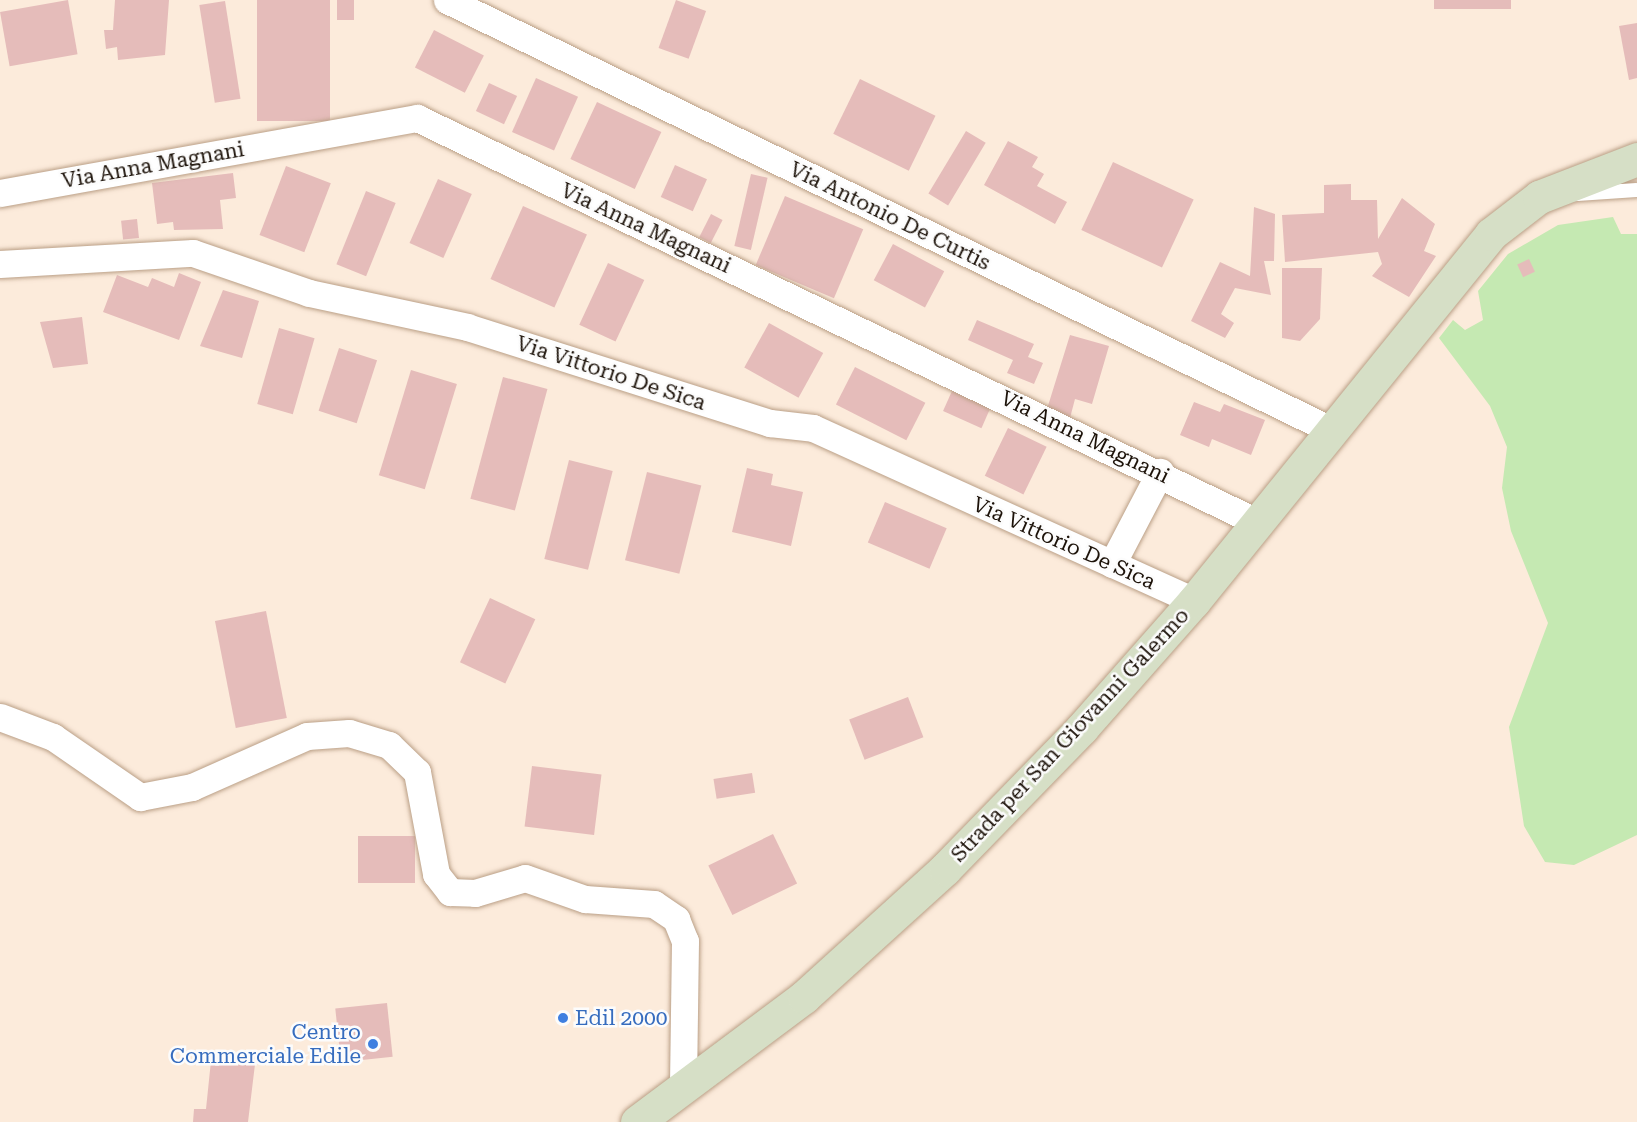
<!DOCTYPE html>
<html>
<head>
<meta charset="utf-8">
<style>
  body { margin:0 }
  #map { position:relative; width:1637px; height:1122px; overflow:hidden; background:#fcebdb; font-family:"Roboto Serif",serif }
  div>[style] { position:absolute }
  .green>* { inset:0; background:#c5e9b2 }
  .building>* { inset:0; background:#e5bcba; transform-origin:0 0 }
  .roads { filter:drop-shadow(0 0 2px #ba9f86) drop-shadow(0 0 2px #ba9f86) }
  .lane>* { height:14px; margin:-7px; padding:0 7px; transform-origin:7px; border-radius:7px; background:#fff }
  .street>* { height:27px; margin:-13.5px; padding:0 13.5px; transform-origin:13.5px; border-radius:13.5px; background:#fff }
  .secondary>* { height:33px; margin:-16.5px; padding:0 16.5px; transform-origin:16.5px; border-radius:16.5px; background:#d6dfc6 }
  .dots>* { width:16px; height:16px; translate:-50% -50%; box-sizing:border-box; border:3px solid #fcfcfc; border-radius:50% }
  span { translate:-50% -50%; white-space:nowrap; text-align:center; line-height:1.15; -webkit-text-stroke:5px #fcfcfc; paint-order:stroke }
  .street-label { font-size:21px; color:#1c1209 }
  .shop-label { font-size:21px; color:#366cbe }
  .left { translate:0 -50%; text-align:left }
  .right { translate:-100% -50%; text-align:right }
</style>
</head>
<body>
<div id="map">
  <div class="green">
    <i style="clip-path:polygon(1613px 217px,1621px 234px,1637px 234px,1637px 835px,1574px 865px,1545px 862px,1524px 826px,1509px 727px,1548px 623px,1511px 531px,1502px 488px,1507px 447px,1490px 406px,1439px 338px,1453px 320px,1465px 330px,1483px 320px,1478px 291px,1508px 254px,1558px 225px)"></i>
  </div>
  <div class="building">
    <i style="left:68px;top:0;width:55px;height:69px;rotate:80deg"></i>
    <i style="clip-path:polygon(115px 0,169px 0,165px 55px,118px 60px,117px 47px,106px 49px,104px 30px,113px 30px)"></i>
    <i style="left:257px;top:0;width:73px;height:121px"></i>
    <i style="left:337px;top:0;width:17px;height:20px"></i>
    <i style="left:676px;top:0;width:32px;height:51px;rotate:20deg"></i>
    <i style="left:1434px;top:0;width:77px;height:9px"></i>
    <i style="left:225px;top:1px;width:99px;height:26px;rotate:81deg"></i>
    <i style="clip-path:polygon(1637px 23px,1637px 78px,1629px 80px,1619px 26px)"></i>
    <i style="left:434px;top:30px;width:56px;height:42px;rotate:27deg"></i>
    <i style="left:536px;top:78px;width:46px;height:59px;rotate:24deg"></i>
    <i style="left:860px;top:79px;width:84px;height:61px;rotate:26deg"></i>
    <i style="left:489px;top:83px;width:31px;height:31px;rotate:25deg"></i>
    <i style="left:597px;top:102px;width:71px;height:63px;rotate:25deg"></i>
    <i style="left:966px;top:131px;width:23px;height:73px;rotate:31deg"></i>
    <i style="clip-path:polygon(1008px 141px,1038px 157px,1032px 167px,1044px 174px,1037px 186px,1067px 202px,1055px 224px,984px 185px)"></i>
    <i style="left:1113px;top:162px;width:89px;height:75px;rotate:25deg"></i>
    <i style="left:675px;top:165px;width:35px;height:35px;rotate:24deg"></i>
    <i style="left:286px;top:166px;width:48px;height:74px;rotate:21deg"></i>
    <i style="clip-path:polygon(233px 173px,236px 198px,220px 200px,223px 229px,174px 230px,173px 222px,157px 224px,152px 183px)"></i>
    <i style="left:751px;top:174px;width:17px;height:74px;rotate:13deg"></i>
    <i style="left:438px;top:179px;width:37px;height:70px;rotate:24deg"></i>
    <i style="clip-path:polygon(1351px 184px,1351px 200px,1377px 200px,1378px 239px,1402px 198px,1435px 224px,1424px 251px,1436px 256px,1409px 297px,1372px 276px,1382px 264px,1378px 252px,1285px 262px,1282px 215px,1324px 213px,1324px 185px)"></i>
    <i style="left:366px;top:191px;width:32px;height:79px;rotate:22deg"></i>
    <i style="left:785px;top:196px;width:85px;height:75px;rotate:23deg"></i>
    <i style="left:523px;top:206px;width:70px;height:80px;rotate:24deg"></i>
    <i style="clip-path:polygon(1254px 207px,1275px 214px,1274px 261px,1264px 261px,1271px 295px,1235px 288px,1221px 314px,1234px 323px,1225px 338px,1191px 321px,1220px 262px,1250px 276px)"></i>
    <i style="left:711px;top:214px;width:13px;height:26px;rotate:27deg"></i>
    <i style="left:137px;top:219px;width:19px;height:16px;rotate:84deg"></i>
    <i style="left:893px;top:244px;width:58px;height:41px;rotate:28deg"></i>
    <i style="left:1529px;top:259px;width:14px;height:13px;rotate:65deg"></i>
    <i style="left:608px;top:263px;width:40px;height:68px;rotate:25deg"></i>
    <i style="clip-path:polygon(1282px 268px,1322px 268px,1320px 319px,1300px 341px,1282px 338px)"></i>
    <i style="clip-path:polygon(179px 273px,201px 282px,179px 340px,103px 312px,117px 275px,148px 287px,152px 278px,174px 287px)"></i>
    <i style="clip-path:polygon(223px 290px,259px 301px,242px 358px,200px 346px)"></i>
    <i style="clip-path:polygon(82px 317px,88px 364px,53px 368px,40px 322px)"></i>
    <i style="clip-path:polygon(977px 320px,1034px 344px,1028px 357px,1043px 363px,1034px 384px,1007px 373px,1013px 360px,968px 340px)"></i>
    <i style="left:769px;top:323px;width:62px;height:51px;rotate:29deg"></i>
    <i style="left:279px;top:328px;width:37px;height:79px;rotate:16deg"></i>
    <i style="clip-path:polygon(1070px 335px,1109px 346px,1092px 404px,1075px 399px,1070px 418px,1047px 409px)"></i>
    <i style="left:339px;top:348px;width:40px;height:66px;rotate:18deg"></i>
    <i style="left:855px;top:367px;width:79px;height:42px;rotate:27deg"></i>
    <i style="left:411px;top:370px;width:48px;height:110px;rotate:17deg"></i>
    <i style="left:503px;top:377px;width:46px;height:126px;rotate:15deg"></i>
    <i style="left:952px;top:391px;width:42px;height:22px;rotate:24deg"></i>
    <i style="clip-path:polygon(1194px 402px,1220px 412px,1224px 404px,1265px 420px,1251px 455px,1212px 439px,1209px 447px,1180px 435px)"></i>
    <i style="left:1008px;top:428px;width:43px;height:53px;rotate:26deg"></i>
    <i style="left:569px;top:460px;width:45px;height:102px;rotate:14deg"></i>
    <i style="clip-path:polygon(747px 468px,773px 474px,771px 485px,803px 492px,791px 546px,732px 532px)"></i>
    <i style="left:647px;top:472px;width:56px;height:91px;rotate:14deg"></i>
    <i style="left:885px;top:502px;width:67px;height:44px;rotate:23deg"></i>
    <i style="left:490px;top:598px;width:50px;height:71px;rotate:25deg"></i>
    <i style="left:266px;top:611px;width:109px;height:52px;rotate:79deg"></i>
    <i style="left:908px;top:697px;width:43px;height:63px;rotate:69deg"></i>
    <i style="left:532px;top:766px;width:70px;height:61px;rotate:7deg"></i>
    <i style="left:752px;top:773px;width:20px;height:39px;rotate:81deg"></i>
    <i style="left:773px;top:834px;width:55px;height:72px;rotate:64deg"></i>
    <i style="left:358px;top:836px;width:57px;height:47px"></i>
    <i style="left:387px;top:1003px;width:54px;height:52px;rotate:84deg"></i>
    <i style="clip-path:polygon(212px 1051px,256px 1056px,248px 1122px,193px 1122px,194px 1109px,206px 1109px)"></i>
  </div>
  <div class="roads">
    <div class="lane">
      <i style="left:1577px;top:194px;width:60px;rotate:-3.8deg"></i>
    </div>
    <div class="street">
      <i style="left:447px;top:0;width:985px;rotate:25.94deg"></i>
      <i style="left:0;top:193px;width:424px;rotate:-10.2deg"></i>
      <i style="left:417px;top:118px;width:932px;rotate:25.69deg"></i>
      <i style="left:0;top:264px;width:193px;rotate:-3.3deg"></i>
      <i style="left:193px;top:253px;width:123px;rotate:19deg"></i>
      <i style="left:309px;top:293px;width:162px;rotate:12.1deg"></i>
      <i style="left:467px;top:327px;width:318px;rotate:17.6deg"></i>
      <i style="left:770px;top:423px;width:43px;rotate:6.6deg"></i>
      <i style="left:813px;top:428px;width:418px;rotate:24.4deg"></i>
      <i style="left:1112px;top:564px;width:104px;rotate:-62.4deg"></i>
      <i style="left:0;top:717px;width:57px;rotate:20.7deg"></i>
      <i style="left:53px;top:737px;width:106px;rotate:34.6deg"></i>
      <i style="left:140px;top:797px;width:53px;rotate:-10.9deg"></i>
      <i style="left:192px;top:787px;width:126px;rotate:-23.9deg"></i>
      <i style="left:307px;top:736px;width:42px;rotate:-4.1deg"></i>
      <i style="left:349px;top:733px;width:42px;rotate:16.7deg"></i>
      <i style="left:389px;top:745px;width:39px;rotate:44deg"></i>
      <i style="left:417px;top:772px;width:104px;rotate:79.4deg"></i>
      <i style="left:436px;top:874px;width:23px;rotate:52deg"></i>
      <i style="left:450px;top:892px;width:25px;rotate:2deg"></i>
      <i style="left:475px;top:893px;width:52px;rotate:-16.7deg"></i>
      <i style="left:525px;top:878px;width:64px;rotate:19.3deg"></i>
      <i style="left:585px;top:899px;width:69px;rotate:4.1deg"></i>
      <i style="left:654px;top:904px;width:27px;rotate:34deg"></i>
      <i style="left:676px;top:919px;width:24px;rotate:68deg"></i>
      <i style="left:685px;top:941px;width:146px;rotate:90.8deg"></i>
    </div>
    <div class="secondary">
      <i style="left:637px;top:1122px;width:209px;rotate:-36.8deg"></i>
      <i style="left:804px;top:997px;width:190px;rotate:-42.2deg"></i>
      <i style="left:945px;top:869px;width:197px;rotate:-45.8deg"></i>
      <i style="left:1082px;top:728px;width:169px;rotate:-48.6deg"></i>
      <i style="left:1194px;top:601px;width:472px;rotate:-51deg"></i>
      <i style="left:1491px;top:234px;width:61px;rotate:-37.6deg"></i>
      <i style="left:1539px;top:197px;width:105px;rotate:-21.2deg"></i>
    </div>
  </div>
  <div class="dots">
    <i style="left:563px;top:1018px;background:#3f7fe0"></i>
    <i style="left:373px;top:1044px;background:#3f7fe0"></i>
  </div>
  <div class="street-label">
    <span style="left:153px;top:165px;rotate:-10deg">Via Anna Magnani</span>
    <span style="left:890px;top:216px;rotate:26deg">Via Antonio De Curtis</span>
    <span style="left:646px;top:228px;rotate:25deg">Via Anna Magnani</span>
    <span style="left:611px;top:373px;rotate:18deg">Via Vittorio De Sica</span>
    <span style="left:1085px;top:437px;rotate:26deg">Via Anna Magnani</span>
    <span style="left:1064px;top:543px;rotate:24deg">Via Vittorio De Sica</span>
    <span style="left:1070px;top:735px;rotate:-47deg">Strada per San Giovanni Galermo</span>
  </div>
  <div class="shop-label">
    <span class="left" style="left:575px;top:1018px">Edil 2000</span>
    <span class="right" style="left:361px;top:1044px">Centro<br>Commerciale Edile</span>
  </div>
</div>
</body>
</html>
